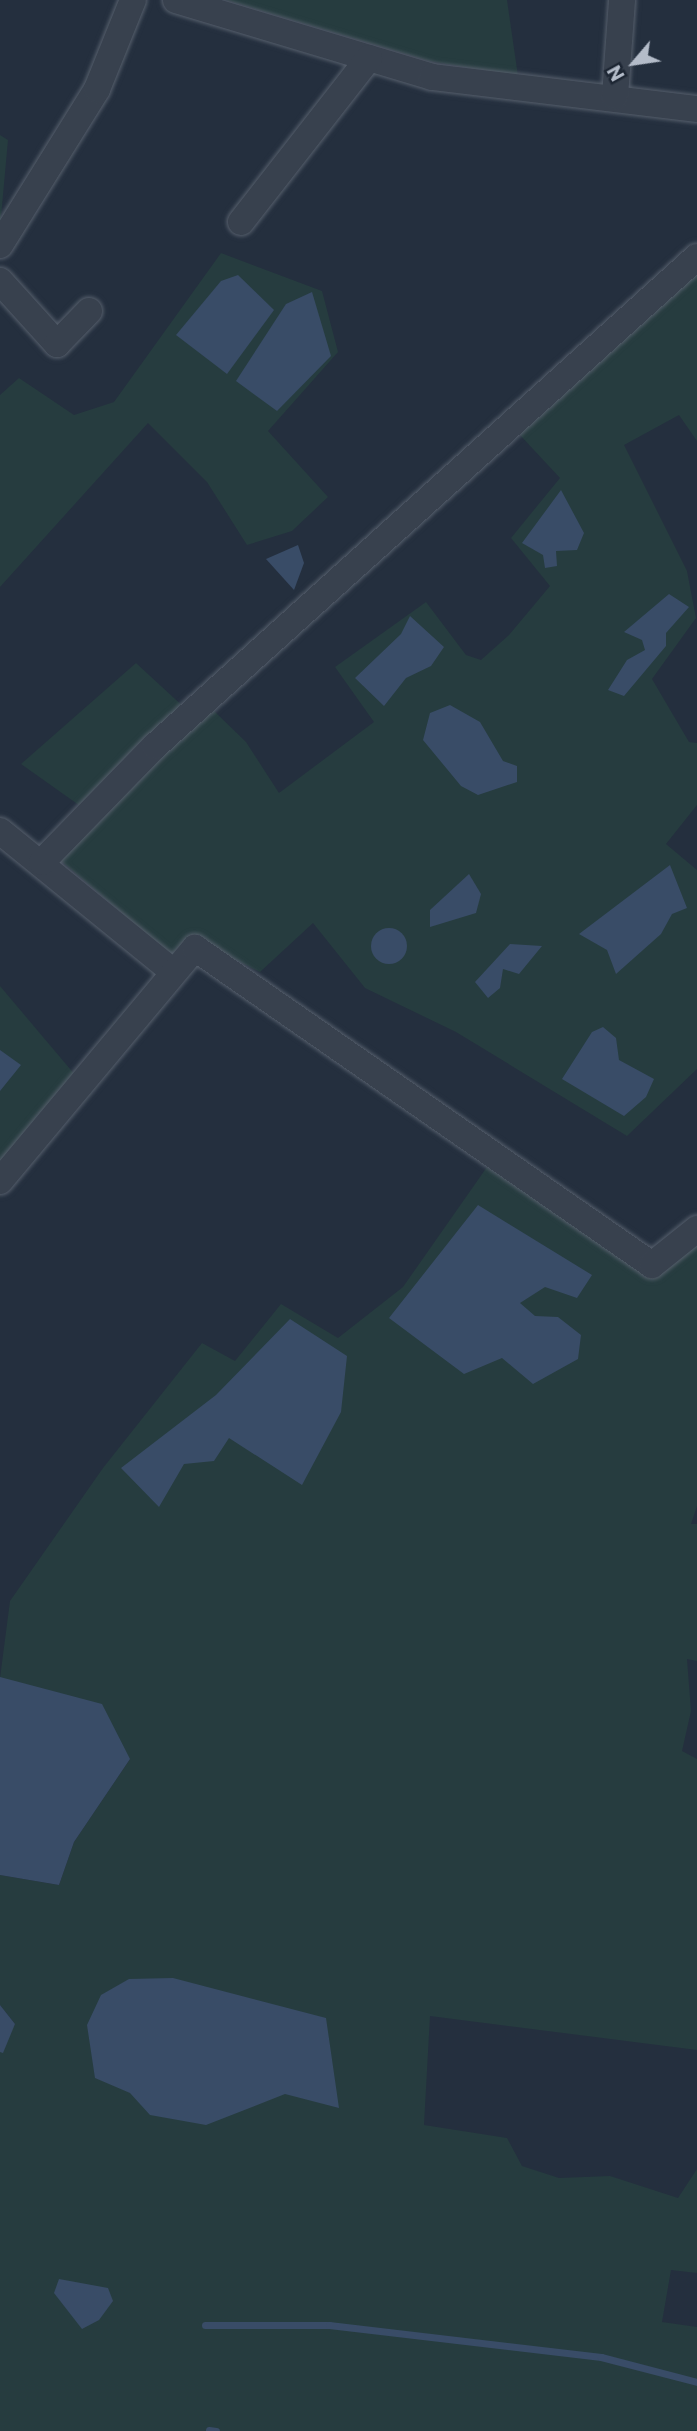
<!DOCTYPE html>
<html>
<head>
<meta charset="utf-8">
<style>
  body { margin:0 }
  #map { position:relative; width:697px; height:2431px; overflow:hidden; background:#242f3e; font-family:Commissioner,sans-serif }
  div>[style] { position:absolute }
  .green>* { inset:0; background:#263c3f }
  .water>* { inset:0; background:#394c67 }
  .round { border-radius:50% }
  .stream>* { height:7px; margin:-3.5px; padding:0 3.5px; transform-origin:3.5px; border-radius:3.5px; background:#394c67 }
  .roads { filter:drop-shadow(0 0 2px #565f6c) drop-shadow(0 0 2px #565f6c) }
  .street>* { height:26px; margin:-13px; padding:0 13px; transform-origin:13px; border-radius:13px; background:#38414e }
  span { translate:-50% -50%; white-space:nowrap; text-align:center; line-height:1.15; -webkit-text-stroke:5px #1d2633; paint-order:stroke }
  .north { position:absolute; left:599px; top:28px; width:70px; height:70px; -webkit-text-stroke:5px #1d2633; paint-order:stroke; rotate:241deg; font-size:19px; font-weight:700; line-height:28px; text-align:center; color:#b4bcc9 }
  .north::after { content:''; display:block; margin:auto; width:24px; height:32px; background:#b4bcc9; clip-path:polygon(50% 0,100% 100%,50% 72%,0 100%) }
</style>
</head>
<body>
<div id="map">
  <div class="green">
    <i style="clip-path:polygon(226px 0,507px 0,518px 76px,429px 61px)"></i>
    <i style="clip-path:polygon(0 135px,8px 140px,0 228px)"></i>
    <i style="clip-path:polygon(221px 253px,322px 291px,338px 352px,268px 431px,328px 497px,292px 531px,247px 545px,207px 482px,148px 423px,0 587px,0 395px,19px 378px,74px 415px,114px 402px)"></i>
    <i style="clip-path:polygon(697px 260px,697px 441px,679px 415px,624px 445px,687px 571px,696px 618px,652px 679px,689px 742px,697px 743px,697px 805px,666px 844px,697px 870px,697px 1069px,627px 1136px,456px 1032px,365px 988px,313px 923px,260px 972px,189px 937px,171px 955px,60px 860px,210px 707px,246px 742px,279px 793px,374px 722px,335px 667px,426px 602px,466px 655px,481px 660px,509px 635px,550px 586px,511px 538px,560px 478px,519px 434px)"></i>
    <i style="clip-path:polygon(136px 663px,187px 710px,83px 808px,21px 764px)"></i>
    <i style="clip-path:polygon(0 986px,76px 1076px,0 1164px)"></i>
    <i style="clip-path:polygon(487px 1167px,649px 1275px,697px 1236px,697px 1506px,691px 1524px,697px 1524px,697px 1661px,687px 1659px,691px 1711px,682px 1751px,697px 1759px,697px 2050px,430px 2016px,424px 2125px,507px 2138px,522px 2166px,559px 2178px,610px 2176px,678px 2198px,697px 2169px,697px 2273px,671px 2270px,662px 2322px,697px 2327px,697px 2431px,0 2431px,0 2052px,15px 2024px,0 2005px,0 1875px,59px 1885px,74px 1842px,130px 1759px,0 1678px,10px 1601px,103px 1468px,202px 1343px,235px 1361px,281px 1304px,338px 1338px,403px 1287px)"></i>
  </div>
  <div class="water">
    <i style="clip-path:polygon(238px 275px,274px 310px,227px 374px,176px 335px,221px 281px)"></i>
    <i style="clip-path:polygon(312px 292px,331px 356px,277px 411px,236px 381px,286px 304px)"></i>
    <i style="clip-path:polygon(561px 490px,584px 533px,577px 550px,556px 551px,557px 566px,545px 568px,543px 555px,522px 543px)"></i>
    <i style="clip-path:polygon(298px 545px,304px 563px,294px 590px,266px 559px)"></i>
    <i style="clip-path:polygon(669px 594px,689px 607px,666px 633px,666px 646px,624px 696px,608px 690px,627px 660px,645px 650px,642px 640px,624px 632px)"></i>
    <i style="clip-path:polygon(410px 616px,444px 647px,431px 666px,406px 678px,384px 706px,355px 678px,401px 634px)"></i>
    <i style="clip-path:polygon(450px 705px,480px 722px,503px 761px,517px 766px,517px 782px,478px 795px,461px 786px,423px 740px,430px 713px)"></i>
    <i style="clip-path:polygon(670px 865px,687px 908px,672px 914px,661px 934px,616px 974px,607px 950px,579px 934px)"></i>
    <i style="clip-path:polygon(469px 874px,481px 894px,476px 913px,430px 927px,430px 910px)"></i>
    <i class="round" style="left:371px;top:928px;width:36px;height:36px"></i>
    <i style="clip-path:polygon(510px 944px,542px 946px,519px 974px,503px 969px,500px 988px,488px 998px,475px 982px)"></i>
    <i style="clip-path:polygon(603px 1027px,616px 1038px,619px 1060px,654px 1079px,646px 1097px,624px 1116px,562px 1079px,592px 1032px)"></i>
    <i style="clip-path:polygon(0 1050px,21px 1065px,0 1091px)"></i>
    <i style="clip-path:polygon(478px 1205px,592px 1275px,577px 1298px,545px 1287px,520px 1303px,535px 1316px,558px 1317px,581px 1335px,578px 1359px,533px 1384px,502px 1358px,464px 1374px,389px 1318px)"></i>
    <i style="clip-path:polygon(290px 1319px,347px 1356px,341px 1412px,302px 1485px,229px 1438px,214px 1461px,184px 1464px,159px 1507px,121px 1468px,216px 1395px)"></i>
    <i style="clip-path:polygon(0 1677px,102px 1704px,130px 1759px,74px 1842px,59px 1885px,0 1875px)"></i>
    <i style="clip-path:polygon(173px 1978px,326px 2018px,339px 2108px,285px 2094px,206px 2125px,150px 2115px,130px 2093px,95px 2078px,87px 2025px,101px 1995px,129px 1979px)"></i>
    <i style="clip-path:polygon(0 2005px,15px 2024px,3px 2053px,0 2052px)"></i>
    <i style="clip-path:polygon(59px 2279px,108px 2288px,113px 2301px,99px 2320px,82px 2329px,54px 2293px)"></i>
  </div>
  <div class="stream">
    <i style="left:205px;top:2325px;width:124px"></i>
    <i style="left:329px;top:2325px;width:274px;rotate:6.7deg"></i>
    <i style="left:601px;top:2357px;width:99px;rotate:14.6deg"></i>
    <i style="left:209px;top:2430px;width:7px;rotate:8deg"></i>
  </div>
  <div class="roads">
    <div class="street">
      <i style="left:176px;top:0;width:267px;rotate:16.7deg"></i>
      <i style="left:432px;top:77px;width:267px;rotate:6.9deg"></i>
      <i style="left:615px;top:96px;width:96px;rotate:-85.8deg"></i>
      <i style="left:241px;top:222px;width:208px;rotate:-52deg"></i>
      <i style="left:0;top:245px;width:184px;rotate:-58.1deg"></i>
      <i style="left:97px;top:89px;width:96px;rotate:-68deg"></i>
      <i style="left:0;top:281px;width:85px;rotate:47.9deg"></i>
      <i style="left:57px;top:344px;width:46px;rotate:-45.9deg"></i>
      <i style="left:0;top:831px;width:220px;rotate:39.1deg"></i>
      <i style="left:42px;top:862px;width:162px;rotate:-45.8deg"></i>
      <i style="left:155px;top:746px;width:730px;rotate:-42.06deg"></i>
      <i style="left:0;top:1181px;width:304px;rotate:-50.1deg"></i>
      <i style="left:195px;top:948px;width:556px;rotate:34.75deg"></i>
      <i style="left:652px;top:1265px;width:58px;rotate:-38.7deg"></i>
    </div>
  </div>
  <div class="north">N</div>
</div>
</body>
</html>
